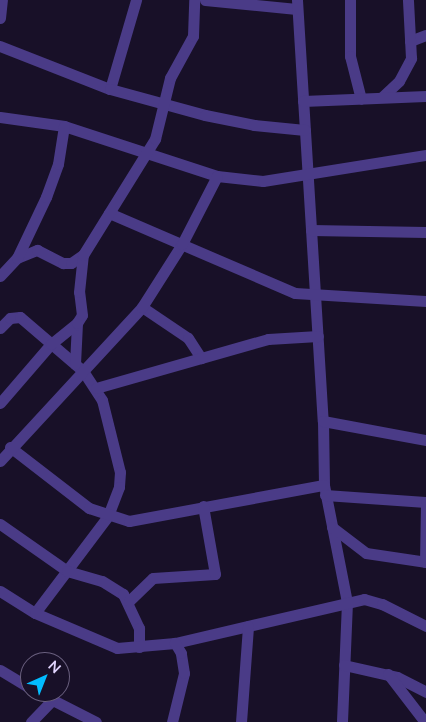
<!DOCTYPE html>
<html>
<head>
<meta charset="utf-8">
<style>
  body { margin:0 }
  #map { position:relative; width:426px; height:722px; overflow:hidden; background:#181028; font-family:Lato,sans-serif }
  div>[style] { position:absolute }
  .minor>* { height:11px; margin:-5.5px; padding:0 5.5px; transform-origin:5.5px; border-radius:5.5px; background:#4a3b87 }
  span { translate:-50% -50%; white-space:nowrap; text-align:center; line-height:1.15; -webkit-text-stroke:4px #181028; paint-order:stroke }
  .north { position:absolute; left:20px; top:652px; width:50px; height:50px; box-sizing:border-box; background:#181028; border:1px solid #695f7e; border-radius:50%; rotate:44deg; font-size:14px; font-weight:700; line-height:20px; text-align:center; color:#e2d6ff }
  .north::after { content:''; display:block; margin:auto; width:18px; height:22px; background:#02bcff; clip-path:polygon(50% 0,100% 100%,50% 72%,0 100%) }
</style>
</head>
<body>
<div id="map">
  <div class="minor">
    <i style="left:205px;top:0;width:92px;rotate:5.6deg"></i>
    <i style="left:297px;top:0;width:422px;rotate:86.5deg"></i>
    <i style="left:323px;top:421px;width:64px;rotate:89.1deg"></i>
    <i style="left:324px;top:485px;width:119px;rotate:78.9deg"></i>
    <i style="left:347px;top:602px;width:120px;rotate:92.4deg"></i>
    <i style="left:350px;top:0;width:56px;rotate:90deg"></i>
    <i style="left:350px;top:56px;width:44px;rotate:75.7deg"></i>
    <i style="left:0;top:18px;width:18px;rotate:-84deg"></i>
    <i style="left:410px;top:41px;width:17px;rotate:-21deg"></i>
    <i style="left:0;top:46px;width:118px;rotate:21.4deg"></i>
    <i style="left:110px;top:89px;width:93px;rotate:-73.7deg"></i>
    <i style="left:110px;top:89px;width:98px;rotate:15.3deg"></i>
    <i style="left:205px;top:115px;width:50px;rotate:11.5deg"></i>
    <i style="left:254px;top:125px;width:51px;rotate:5.6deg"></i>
    <i style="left:382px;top:97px;width:23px;rotate:-43deg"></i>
    <i style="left:399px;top:81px;width:26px;rotate:-62deg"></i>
    <i style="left:411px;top:58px;width:58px;rotate:-93deg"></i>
    <i style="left:303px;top:101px;width:123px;rotate:-2.3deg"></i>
    <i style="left:0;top:117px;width:65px;rotate:8deg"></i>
    <i style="left:64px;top:126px;width:161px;rotate:18.1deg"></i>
    <i style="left:217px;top:176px;width:46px;rotate:6.2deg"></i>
    <i style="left:263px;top:181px;width:165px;rotate:-9.1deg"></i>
    <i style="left:109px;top:213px;width:202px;rotate:23.3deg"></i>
    <i style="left:295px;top:293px;width:131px;rotate:3.5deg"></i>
    <i style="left:311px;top:230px;width:115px;rotate:1deg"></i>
    <i style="left:17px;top:258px;width:22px;rotate:-22deg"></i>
    <i style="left:37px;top:250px;width:29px;rotate:27deg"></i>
    <i style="left:63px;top:263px;width:8px"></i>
    <i style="left:71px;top:263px;width:14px;rotate:-34deg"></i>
    <i style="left:0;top:276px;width:25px;rotate:-47deg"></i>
    <i style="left:17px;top:258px;width:68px;rotate:-64.6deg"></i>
    <i style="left:46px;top:197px;width:35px;rotate:-70deg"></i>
    <i style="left:58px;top:164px;width:38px;rotate:-81deg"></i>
    <i style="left:142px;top:307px;width:55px;rotate:34deg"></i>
    <i style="left:188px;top:338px;width:24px;rotate:57deg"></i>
    <i style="left:0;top:328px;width:14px;rotate:-45deg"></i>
    <i style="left:10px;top:318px;width:10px;rotate:-6deg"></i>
    <i style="left:20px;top:317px;width:83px;rotate:40.6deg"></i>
    <i style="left:83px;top:371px;width:35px;rotate:57deg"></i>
    <i style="left:102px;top:400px;width:74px;rotate:76deg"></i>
    <i style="left:120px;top:472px;width:15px;rotate:94deg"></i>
    <i style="left:119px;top:487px;width:31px;rotate:111deg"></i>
    <i style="left:108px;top:516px;width:121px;rotate:127deg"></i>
    <i style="left:75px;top:364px;width:41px;rotate:-87.2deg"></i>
    <i style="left:96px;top:388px;width:179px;rotate:-15.9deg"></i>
    <i style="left:268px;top:339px;width:50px;rotate:-3.4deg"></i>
    <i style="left:0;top:403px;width:78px;rotate:-49.2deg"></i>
    <i style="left:51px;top:344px;width:33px;rotate:-39deg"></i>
    <i style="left:77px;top:323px;width:9px;rotate:-58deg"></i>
    <i style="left:82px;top:315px;width:23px;rotate:-97deg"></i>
    <i style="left:79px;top:292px;width:37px;rotate:-84deg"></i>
    <i style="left:83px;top:255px;width:137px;rotate:-58.2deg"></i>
    <i style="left:155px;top:139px;width:63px;rotate:-76.2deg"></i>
    <i style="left:170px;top:78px;width:48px;rotate:-61.3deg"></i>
    <i style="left:193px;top:36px;width:36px;rotate:-88deg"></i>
    <i style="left:323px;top:421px;width:105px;rotate:10.5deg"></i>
    <i style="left:10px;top:447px;width:100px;rotate:37.7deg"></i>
    <i style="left:89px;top:508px;width:42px;rotate:18deg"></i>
    <i style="left:129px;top:521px;width:198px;rotate:-10.5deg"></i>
    <i style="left:0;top:461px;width:209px;rotate:-47.3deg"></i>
    <i style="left:142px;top:307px;width:75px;rotate:-57.6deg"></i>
    <i style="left:182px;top:244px;width:76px;rotate:-62.8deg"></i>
    <i style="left:325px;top:495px;width:101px;rotate:4deg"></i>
    <i style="left:0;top:524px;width:82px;rotate:35deg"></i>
    <i style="left:67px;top:571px;width:36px;rotate:16deg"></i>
    <i style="left:102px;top:581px;width:25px;rotate:32deg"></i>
    <i style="left:123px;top:594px;width:38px;rotate:65deg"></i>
    <i style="left:139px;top:628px;width:19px;rotate:90deg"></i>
    <i style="left:332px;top:527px;width:43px;rotate:37.4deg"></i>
    <i style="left:366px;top:553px;width:61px;rotate:8.5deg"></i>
    <i style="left:425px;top:562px;width:60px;rotate:-89deg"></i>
    <i style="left:0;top:591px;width:41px;rotate:32.2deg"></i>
    <i style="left:35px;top:613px;width:89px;rotate:23.1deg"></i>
    <i style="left:117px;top:648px;width:58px;rotate:-4.9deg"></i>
    <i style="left:175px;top:643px;width:194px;rotate:-13.1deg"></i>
    <i style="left:364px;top:599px;width:19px;rotate:16deg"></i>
    <i style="left:382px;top:604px;width:49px;rotate:26.6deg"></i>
    <i style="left:129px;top:601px;width:33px;rotate:-44deg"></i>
    <i style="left:153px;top:578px;width:62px;rotate:-3.7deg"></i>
    <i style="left:215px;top:574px;width:69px;rotate:-100deg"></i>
    <i style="left:344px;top:665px;width:54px;rotate:12.8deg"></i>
    <i style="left:397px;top:677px;width:33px;rotate:27deg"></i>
    <i style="left:0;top:670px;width:35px;rotate:31deg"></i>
    <i style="left:388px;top:674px;width:61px;rotate:52.4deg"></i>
    <i style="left:37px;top:692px;width:66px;rotate:27deg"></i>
    <i style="left:31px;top:722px;width:29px;rotate:-46deg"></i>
    <i style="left:172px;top:722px;width:50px;rotate:-76.2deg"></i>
    <i style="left:184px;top:673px;width:20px;rotate:-99deg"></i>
    <i style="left:181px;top:653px;width:12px;rotate:-121deg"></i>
    <i style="left:241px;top:722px;width:96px;rotate:-85.8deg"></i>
  </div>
  <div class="north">N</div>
</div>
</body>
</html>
